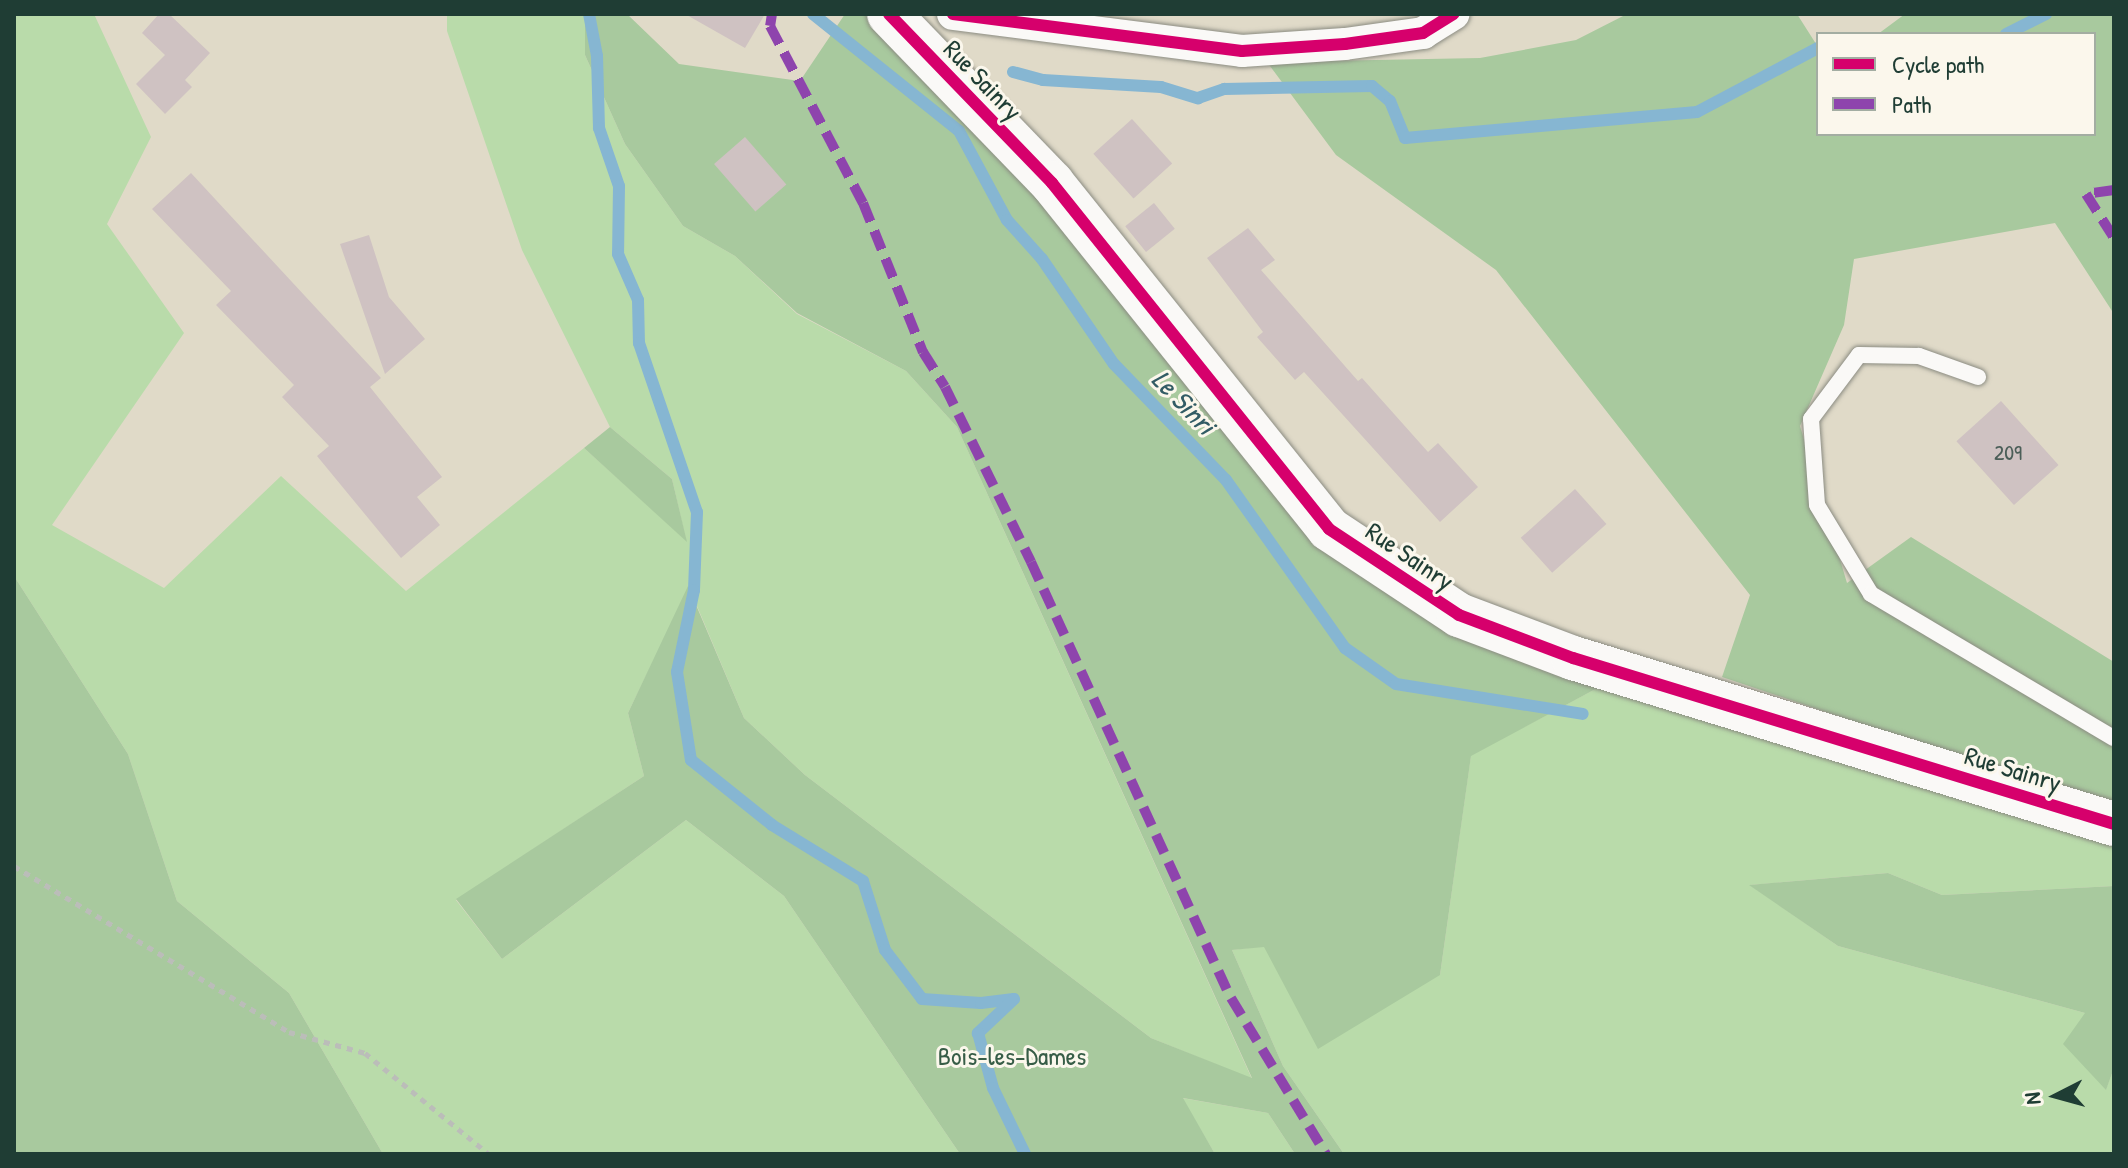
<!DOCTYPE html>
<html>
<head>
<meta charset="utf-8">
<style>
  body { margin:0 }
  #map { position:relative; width:2128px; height:1168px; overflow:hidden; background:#e0dac8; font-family:"Patrick Hand",sans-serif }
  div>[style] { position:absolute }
  .green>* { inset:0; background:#b9dbaa }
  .forest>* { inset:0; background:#a8c99e }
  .stream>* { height:12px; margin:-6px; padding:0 6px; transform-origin:6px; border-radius:6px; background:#86b6d2 }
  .building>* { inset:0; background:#cfc2c2; transform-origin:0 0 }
  .path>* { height:5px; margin-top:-2.5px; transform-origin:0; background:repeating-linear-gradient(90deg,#bbbdb9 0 6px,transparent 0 12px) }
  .roads { filter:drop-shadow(0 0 2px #8b8c82) drop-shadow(0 0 2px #8b8c82) }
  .lane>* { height:16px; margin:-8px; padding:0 8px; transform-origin:8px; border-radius:8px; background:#faf9f7 }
  .street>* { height:32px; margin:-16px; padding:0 16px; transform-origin:16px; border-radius:16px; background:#faf9f7 }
  .secondary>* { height:44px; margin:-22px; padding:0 22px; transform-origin:22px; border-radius:22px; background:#faf9f7 }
  .quiet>* { height:10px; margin-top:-5px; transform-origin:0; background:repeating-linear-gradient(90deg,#8e44ad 0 20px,transparent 0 30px) }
  .cycleway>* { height:12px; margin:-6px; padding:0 6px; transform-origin:6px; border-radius:6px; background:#d6006c }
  span { translate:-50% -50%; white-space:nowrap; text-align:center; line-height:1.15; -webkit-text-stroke:6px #fbf7ec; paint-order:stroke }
  .number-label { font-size:22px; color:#4b5e58 }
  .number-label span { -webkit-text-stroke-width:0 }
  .street-label { font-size:26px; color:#1f3d34 }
  .park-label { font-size:26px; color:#375d47 }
  .water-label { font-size:28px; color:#325c65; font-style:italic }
  .frame { position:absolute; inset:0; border:16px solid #1f3d34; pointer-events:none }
  .legend { position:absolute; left:1816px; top:32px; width:280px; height:104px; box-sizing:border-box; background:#fbf7ec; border:2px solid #a3ada2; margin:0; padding:10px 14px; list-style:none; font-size:24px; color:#1f3d34 }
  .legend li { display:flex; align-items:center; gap:16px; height:40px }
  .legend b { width:40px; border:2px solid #a3ada2 }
  .north { position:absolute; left:2016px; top:1056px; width:80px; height:80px; -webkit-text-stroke:6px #fbf7ec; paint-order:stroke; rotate:264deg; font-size:22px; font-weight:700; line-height:32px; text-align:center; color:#1f3d34 }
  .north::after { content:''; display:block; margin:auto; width:28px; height:36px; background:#1f3d34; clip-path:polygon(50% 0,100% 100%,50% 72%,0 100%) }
</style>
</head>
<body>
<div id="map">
  <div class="green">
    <i style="clip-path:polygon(14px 14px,94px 14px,151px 137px,107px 224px,184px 333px,52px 525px,164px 588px,281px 476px,406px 591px,584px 448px,686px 540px,672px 479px,610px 427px,522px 250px,447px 31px,447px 14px,585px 14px,585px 55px,625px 144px,683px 226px,735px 256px,797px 314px,906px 371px,957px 427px,1252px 1079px,1151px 1038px,805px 775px,744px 718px,689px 587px,628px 713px,644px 776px,456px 900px,502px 959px,686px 820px,784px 896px,960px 1154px,383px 1154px,289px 993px,177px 901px,128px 754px,14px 576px)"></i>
    <i style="clip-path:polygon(1603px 685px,2114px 835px,2114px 886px,1942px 895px,1888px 873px,1750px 885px,1838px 946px,2085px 1013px,2106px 1089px,2114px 1068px,2114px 1154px,1344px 1154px,1283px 1066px,1232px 950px,1264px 946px,1440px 975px,1471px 755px)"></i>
    <i style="clip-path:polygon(1182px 1098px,1268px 1113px,1295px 1154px,1215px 1154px)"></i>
  </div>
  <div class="forest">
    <i style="clip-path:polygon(585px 14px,627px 14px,679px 64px,800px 81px,845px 14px,889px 14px,1329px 529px,1603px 685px,1471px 756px,1440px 975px,1318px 1049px,1264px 947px,1232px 950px,1283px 1066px,1344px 1154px,1295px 1154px,1268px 1113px,1183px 1098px,1215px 1154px,960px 1154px,784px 896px,686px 820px,502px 959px,456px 899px,644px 776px,628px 713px,688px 586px,744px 718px,805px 775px,1151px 1038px,1252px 1078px,957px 427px,906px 371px,797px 313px,735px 256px,683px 226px,625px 144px,585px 55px)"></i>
    <i style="clip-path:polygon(1627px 14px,1797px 14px,1818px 47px,1818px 134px,2094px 134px,2094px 34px,1878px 34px,1905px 14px,2114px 14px,2114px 314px,2055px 223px,1854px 259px,1844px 325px,1800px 426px,1847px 583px,1911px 537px,2114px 662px,2114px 809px,1722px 677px,1750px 595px,1496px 270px,1336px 155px,1267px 62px,1480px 58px,1576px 40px)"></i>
    <i style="clip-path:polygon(610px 427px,672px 479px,687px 542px,584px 448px)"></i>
    <i style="clip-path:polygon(14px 576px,128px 754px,177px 901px,289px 993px,383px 1154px,14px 1154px)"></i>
    <i style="clip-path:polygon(1888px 873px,1942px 895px,2114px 886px,2114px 1068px,2106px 1090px,2063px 1044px,2085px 1013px,1838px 946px,1749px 885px)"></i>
  </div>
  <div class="stream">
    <i style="left:589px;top:14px;width:43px;rotate:79.2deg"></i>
    <i style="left:597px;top:56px;width:72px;rotate:88.4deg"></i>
    <i style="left:599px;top:128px;width:61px;rotate:71deg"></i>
    <i style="left:619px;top:186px;width:68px;rotate:90.8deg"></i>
    <i style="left:618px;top:254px;width:50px;rotate:66.5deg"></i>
    <i style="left:638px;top:300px;width:43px;rotate:88.7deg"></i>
    <i style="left:639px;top:343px;width:179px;rotate:71.1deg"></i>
    <i style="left:697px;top:512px;width:78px;rotate:92.2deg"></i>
    <i style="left:694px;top:590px;width:84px;rotate:101.7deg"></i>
    <i style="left:677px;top:672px;width:89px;rotate:81deg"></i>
    <i style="left:691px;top:760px;width:104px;rotate:38.7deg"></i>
    <i style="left:772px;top:825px;width:107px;rotate:31.6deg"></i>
    <i style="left:863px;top:881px;width:72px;rotate:72.3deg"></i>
    <i style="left:885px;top:950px;width:61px;rotate:52.9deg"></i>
    <i style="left:922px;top:999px;width:59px;rotate:3.9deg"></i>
    <i style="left:981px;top:1003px;width:33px;rotate:-7deg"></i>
    <i style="left:1014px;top:999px;width:50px;rotate:136.6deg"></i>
    <i style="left:978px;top:1033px;width:57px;rotate:74.7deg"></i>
    <i style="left:993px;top:1088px;width:73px;rotate:64.1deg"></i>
    <i style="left:813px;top:14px;width:187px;rotate:38.7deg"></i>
    <i style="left:959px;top:131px;width:101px;rotate:61.7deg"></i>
    <i style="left:1007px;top:220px;width:52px;rotate:48.1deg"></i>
    <i style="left:1042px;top:259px;width:127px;rotate:55.6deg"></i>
    <i style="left:1114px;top:364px;width:161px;rotate:46deg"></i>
    <i style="left:1226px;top:480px;width:206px;rotate:54.7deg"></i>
    <i style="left:1345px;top:648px;width:62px;rotate:35.2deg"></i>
    <i style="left:1396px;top:684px;width:189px;rotate:9.1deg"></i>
    <i style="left:2006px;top:34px;width:45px;rotate:-26.6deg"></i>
    <i style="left:1013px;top:72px;width:31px;rotate:15deg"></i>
    <i style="left:1043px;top:80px;width:118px;rotate:3.4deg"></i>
    <i style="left:1161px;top:87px;width:39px;rotate:17deg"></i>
    <i style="left:1198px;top:98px;width:28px;rotate:-19deg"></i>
    <i style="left:1224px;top:89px;width:148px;rotate:-1.2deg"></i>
    <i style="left:1372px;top:86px;width:23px;rotate:40deg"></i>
    <i style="left:1390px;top:101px;width:40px;rotate:68deg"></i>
    <i style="left:1405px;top:138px;width:293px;rotate:-5.1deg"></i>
    <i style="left:1697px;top:112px;width:137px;rotate:-27.9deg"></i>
  </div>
  <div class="building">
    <i style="clip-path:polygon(159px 14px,169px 14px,210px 53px,185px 80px,192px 87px,165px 114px,136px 84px,165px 55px,142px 33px)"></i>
    <i style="clip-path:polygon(685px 14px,765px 14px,745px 48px)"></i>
    <i style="left:1132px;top:119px;width:60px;height:52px;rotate:48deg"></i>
    <i style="left:745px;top:137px;width:63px;height:41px;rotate:49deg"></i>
    <i style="clip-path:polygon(191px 173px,381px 378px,370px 387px,442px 477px,417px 497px,440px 525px,401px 558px,317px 456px,329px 446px,282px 397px,294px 385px,216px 305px,231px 291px,152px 209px)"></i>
    <i style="left:1154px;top:203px;width:33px;height:37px;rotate:51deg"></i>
    <i style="clip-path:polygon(1248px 228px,1275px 260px,1261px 270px,1358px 381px,1362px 378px,1428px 452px,1438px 443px,1478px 487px,1440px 522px,1304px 372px,1295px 380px,1257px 337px,1263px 332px,1207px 258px)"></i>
    <i style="clip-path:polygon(369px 235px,389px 297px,425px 339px,385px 374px,340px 244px)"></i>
    <i style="left:2001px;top:401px;width:86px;height:60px;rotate:48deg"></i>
    <i style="left:1575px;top:489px;width:47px;height:73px;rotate:48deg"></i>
  </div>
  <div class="path">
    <i style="left:14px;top:866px;width:321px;rotate:31.1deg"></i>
    <i style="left:289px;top:1032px;width:79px;rotate:15.4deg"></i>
    <i style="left:365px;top:1053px;width:160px;rotate:39.2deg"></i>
  </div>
  <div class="roads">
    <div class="lane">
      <i style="left:1978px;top:377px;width:63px;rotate:-160.4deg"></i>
      <i style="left:1919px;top:356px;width:60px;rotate:-179deg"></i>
      <i style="left:1859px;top:355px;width:80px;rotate:126.9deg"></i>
      <i style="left:1811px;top:419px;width:86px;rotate:86deg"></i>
      <i style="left:1817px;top:505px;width:104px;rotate:58.8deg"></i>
      <i style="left:1871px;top:594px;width:282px;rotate:30.7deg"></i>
    </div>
    <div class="street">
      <i style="left:953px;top:14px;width:291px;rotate:7.3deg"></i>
      <i style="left:1242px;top:51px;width:103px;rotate:-3.9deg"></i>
      <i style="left:1345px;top:44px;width:79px;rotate:-8deg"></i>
      <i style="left:1423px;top:33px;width:36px;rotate:-32deg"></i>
    </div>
    <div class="secondary">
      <i style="left:889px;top:14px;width:235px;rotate:46deg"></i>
      <i style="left:1052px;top:183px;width:443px;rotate:51.3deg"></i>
      <i style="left:1329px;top:529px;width:156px;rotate:33.5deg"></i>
      <i style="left:1459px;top:615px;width:122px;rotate:20.7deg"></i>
      <i style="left:1573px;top:658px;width:566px;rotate:17.06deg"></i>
    </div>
  </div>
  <div class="quiet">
    <i style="left:772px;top:14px;width:12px;rotate:99deg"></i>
    <i style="left:770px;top:26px;width:200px;rotate:62.3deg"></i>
    <i style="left:863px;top:203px;width:161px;rotate:68.1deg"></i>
    <i style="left:923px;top:352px;width:41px;rotate:57.8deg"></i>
    <i style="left:945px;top:387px;width:195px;rotate:63.8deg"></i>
    <i style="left:1031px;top:562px;width:480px;rotate:65.4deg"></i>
    <i style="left:1231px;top:998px;width:183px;rotate:58.7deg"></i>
    <i style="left:2114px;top:190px;width:28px;rotate:172deg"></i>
    <i style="left:2086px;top:194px;width:52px;rotate:57.5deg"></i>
  </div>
  <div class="cycleway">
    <i style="left:889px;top:14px;width:235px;rotate:46deg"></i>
    <i style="left:1052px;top:183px;width:443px;rotate:51.3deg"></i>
    <i style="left:1329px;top:529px;width:156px;rotate:33.5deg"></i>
    <i style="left:1459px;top:615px;width:122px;rotate:20.7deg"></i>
    <i style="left:1573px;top:658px;width:566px;rotate:17.06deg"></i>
    <i style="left:953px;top:14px;width:291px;rotate:7.3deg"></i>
    <i style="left:1242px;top:51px;width:103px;rotate:-3.9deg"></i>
    <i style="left:1345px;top:44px;width:79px;rotate:-8deg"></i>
    <i style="left:1423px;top:33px;width:36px;rotate:-32deg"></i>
  </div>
  <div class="number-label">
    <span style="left:2008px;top:453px">209</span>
  </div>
  <div class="street-label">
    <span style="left:983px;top:80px;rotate:46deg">Rue Sainry</span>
    <span style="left:1410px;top:556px;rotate:34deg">Rue Sainry</span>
    <span style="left:2013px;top:769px;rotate:17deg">Rue Sainry</span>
  </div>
  <div class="park-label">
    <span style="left:1012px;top:1056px">Bois-les-Dames</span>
  </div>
  <div class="water-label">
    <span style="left:1184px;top:402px;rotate:46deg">Le Sinri</span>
  </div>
  <div class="frame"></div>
  <ul class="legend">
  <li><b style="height:10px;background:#d6006c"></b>Cycle path</li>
  <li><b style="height:10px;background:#8e44ad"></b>Path</li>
  </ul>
  <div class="north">N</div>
</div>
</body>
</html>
